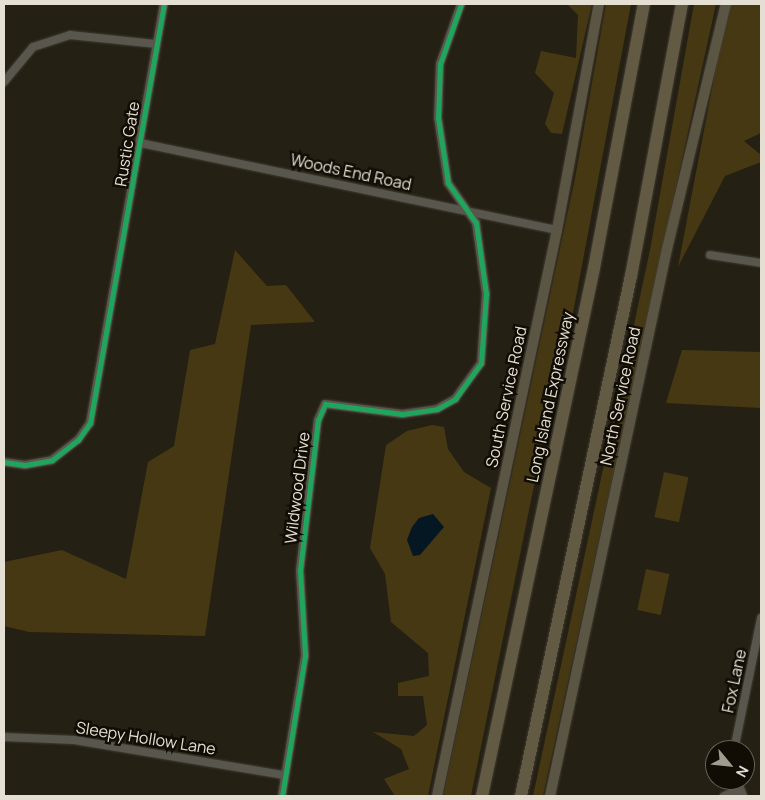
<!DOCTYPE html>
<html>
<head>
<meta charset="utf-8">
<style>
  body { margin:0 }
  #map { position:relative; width:765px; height:800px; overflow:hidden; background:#252014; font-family:Manrope,sans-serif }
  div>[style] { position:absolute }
  .green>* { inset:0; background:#453812; transform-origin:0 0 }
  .water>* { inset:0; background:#061724 }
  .roads { filter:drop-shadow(0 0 1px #413d34) drop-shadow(0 0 1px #413d34) }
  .minor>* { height:8px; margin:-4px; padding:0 4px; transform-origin:4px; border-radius:4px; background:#59564d }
  .major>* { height:10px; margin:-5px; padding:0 5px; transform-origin:5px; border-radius:5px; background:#5b5644 }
  .highway>* { height:12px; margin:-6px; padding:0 6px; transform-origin:6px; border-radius:6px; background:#625a43 }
  .cycleway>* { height:5px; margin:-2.5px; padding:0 2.5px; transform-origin:2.5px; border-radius:2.5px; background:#20a55d }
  span { translate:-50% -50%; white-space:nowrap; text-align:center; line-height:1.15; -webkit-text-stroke:5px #110d05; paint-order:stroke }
  .street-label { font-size:16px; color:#e4dfd2 }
  .frame { position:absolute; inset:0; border:5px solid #e4dfd2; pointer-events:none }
  .north { position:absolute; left:705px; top:740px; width:50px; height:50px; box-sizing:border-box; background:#110d05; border:1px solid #656157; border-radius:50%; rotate:118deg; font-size:14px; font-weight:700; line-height:20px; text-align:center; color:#e4dfd2 }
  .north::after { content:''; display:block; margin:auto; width:18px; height:22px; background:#a19c90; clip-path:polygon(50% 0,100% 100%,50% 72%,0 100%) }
</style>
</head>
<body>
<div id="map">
  <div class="green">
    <i style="clip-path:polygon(567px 4px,592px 4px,562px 134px,551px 133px,545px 124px,554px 93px,535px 73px,541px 51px,576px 58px,578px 15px)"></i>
    <i style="clip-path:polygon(606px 4px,631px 4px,558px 393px,553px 392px,471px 796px,443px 796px,575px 178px)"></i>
    <i style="clip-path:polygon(694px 4px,716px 4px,543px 796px,533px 796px,650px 250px)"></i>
    <i style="clip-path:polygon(728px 4px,761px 4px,761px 133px,744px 141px,761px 155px,761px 162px,725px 176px,678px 267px)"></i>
    <i style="clip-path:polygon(235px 250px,267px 286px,286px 285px,315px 322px,251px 325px,205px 636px,29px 632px,4px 626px,4px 562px,62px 550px,126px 579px,148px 462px,174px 446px,190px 350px,215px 344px)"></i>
    <i style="clip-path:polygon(682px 350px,761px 352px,761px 408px,666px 403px)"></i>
    <i style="clip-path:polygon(432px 425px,444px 427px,448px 449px,464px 472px,491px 488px,428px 796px,395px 796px,384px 779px,409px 769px,401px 749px,373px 732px,414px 736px,427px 725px,423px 696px,398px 696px,398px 683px,429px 676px,428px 653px,391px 622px,385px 574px,370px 548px,386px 445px,407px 431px)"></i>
    <i style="left:664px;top:472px;width:25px;height:46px;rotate:12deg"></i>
    <i style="left:646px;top:569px;width:24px;height:42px;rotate:12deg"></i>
  </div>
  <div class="water">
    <i style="clip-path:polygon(433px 514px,444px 527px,420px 555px,413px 556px,407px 540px,412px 527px,419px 518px)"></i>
  </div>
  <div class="roads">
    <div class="minor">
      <i style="left:4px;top:82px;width:45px;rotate:-50.4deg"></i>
      <i style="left:33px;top:47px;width:39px;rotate:-18deg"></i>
      <i style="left:70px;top:35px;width:85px;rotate:6deg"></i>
      <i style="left:140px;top:143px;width:426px;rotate:11.8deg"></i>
      <i style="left:710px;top:255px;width:52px;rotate:8.9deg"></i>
      <i style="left:4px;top:462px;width:21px;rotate:8deg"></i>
      <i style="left:25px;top:465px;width:27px;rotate:-10deg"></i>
      <i style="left:52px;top:460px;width:33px;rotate:-38deg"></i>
      <i style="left:78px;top:440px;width:21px;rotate:-55deg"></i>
      <i style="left:90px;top:423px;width:425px;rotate:-80deg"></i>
      <i style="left:4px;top:737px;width:70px;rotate:2.5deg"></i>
      <i style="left:74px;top:740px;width:213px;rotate:9.5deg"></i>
      <i style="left:734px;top:750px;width:135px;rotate:-78.4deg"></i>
      <i style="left:737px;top:780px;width:17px;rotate:69deg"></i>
      <i style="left:282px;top:796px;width:143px;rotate:-80.7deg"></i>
      <i style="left:305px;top:655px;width:85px;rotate:-93.4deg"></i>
      <i style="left:300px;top:570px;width:151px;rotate:-83.2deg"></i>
      <i style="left:318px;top:420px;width:17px;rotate:-66deg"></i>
      <i style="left:325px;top:404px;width:78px;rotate:7.4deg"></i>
      <i style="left:402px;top:414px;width:35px;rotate:-8deg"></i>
      <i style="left:437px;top:409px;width:21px;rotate:-29deg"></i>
      <i style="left:455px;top:399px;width:44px;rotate:-54.2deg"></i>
      <i style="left:481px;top:363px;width:69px;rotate:-85.9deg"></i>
      <i style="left:486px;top:294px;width:72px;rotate:-98deg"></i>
      <i style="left:476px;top:223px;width:49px;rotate:-125deg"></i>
      <i style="left:448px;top:183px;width:66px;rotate:-98.7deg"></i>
      <i style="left:438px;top:118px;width:54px;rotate:-87.9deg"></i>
      <i style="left:440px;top:64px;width:64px;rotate:-70.7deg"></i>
      <i style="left:724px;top:796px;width:16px;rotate:-22deg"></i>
    </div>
    <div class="major">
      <i style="left:437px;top:796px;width:579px;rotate:-78.03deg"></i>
      <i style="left:557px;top:230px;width:230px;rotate:-79.5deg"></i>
      <i style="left:550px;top:796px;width:559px;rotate:-77.93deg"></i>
      <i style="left:667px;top:249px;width:252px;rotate:-76.5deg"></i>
    </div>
    <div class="highway">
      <i style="left:482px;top:796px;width:540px;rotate:-78.02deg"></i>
      <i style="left:594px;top:268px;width:269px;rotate:-79.3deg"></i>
      <i style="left:521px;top:796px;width:532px;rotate:-78.06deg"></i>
      <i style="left:631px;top:276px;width:277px;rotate:-79.4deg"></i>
    </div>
  </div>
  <div class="cycleway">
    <i style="left:4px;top:462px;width:21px;rotate:8deg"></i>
    <i style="left:25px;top:465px;width:27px;rotate:-10deg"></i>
    <i style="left:52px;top:460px;width:33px;rotate:-38deg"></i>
    <i style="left:78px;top:440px;width:21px;rotate:-55deg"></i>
    <i style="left:90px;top:423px;width:425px;rotate:-80deg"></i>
    <i style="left:282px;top:796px;width:143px;rotate:-80.7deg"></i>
    <i style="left:305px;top:655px;width:85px;rotate:-93.4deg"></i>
    <i style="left:300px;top:570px;width:151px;rotate:-83.2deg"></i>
    <i style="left:318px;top:420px;width:17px;rotate:-66deg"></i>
    <i style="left:325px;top:404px;width:78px;rotate:7.4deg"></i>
    <i style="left:402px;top:414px;width:35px;rotate:-8deg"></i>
    <i style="left:437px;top:409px;width:21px;rotate:-29deg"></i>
    <i style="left:455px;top:399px;width:44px;rotate:-54.2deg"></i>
    <i style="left:481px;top:363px;width:69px;rotate:-85.9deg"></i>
    <i style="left:486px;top:294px;width:72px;rotate:-98deg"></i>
    <i style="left:476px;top:223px;width:49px;rotate:-125deg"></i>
    <i style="left:448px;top:183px;width:66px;rotate:-98.7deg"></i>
    <i style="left:438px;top:118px;width:54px;rotate:-87.9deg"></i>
    <i style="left:440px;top:64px;width:64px;rotate:-70.7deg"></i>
  </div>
  <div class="street-label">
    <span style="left:127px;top:144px;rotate:-81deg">Rustic Gate</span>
    <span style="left:351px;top:172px;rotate:12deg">Woods End Road</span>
    <span style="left:620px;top:396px;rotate:-78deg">North Service Road</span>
    <span style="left:506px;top:397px;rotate:-78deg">South Service Road</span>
    <span style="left:550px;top:397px;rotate:-78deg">Long Island Expressway</span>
    <span style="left:297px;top:488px;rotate:-83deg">Wildwood Drive</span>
    <span style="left:734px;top:681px;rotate:-78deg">Fox Lane</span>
    <span style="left:146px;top:738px;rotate:9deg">Sleepy Hollow Lane</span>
  </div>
  <div class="frame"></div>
  <div class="north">N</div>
</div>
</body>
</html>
